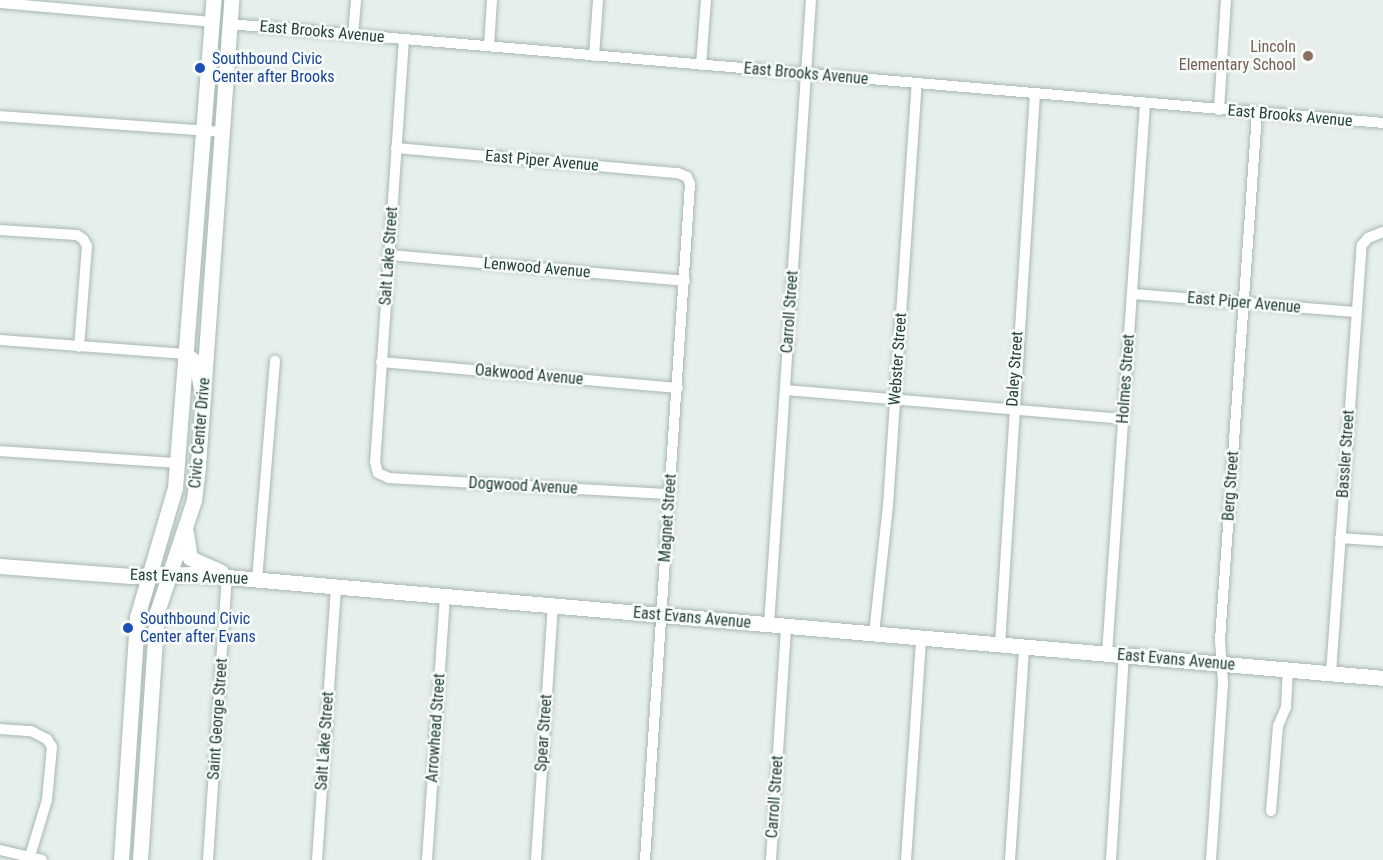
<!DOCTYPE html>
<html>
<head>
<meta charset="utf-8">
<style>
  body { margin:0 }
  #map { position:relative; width:1383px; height:860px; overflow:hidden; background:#e6efeb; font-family:"Roboto Condensed",sans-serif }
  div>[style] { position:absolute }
  .roads { filter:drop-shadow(0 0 2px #a8b8b2) drop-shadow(0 0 2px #a8b8b2) }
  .street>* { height:10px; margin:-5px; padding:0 5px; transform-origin:5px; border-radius:5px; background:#fff }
  .secondary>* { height:15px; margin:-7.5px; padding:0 7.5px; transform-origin:7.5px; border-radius:7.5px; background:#fff }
  .dots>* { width:16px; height:16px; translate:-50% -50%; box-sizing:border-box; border:3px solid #f7fbf9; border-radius:50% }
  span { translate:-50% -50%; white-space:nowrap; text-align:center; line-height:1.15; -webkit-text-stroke:5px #f7fbf9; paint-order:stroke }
  .street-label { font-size:16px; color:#24423a }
  .education-label { font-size:16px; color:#785e54 }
  .right { translate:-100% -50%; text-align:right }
  .transit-label { font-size:16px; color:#164399 }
  .left { translate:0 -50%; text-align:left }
</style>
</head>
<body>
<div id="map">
  <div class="roads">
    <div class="street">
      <i style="left:0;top:3px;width:213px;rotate:5.1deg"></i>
      <i style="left:229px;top:24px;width:1158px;rotate:4.9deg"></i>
      <i style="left:353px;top:35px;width:35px;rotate:-85deg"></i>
      <i style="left:404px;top:39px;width:424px;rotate:93.9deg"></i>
      <i style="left:375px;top:462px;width:11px;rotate:75deg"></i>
      <i style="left:378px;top:473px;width:12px;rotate:24deg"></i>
      <i style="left:389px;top:478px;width:281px;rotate:3.3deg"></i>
      <i style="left:489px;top:46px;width:46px;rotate:-86.3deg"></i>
      <i style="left:594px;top:56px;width:56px;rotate:-85.9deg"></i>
      <i style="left:701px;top:65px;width:65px;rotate:-85.6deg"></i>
      <i style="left:1219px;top:110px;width:110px;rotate:-86.4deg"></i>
      <i style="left:0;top:116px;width:223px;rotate:4.1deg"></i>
      <i style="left:396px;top:148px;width:283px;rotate:5.1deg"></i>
      <i style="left:678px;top:173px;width:10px;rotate:24deg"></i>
      <i style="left:687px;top:177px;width:8px;rotate:67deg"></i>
      <i style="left:690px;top:184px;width:677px;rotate:93.81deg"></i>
      <i style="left:0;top:230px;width:77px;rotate:3.7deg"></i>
      <i style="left:77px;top:235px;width:7px;rotate:34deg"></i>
      <i style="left:83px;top:239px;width:8px;rotate:60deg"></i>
      <i style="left:87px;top:246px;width:101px;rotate:94.5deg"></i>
      <i style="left:389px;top:255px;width:297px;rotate:5deg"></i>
      <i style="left:1132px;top:294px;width:225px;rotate:4.6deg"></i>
      <i style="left:0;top:340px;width:186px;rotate:4.3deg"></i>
      <i style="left:381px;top:362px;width:298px;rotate:5deg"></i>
      <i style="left:785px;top:390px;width:339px;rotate:4.9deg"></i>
      <i style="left:0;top:451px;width:177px;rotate:3.9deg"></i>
      <i style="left:1340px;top:538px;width:43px;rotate:4deg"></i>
      <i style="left:257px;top:580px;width:220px;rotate:-85.3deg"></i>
      <i style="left:769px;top:625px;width:626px;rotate:-86.16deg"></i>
      <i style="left:874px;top:634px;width:130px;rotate:-83.8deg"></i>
      <i style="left:888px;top:505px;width:422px;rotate:-86.1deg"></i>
      <i style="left:1000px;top:645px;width:552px;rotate:-86.37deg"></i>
      <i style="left:1107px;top:654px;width:552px;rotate:-86.05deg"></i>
      <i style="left:1331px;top:673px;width:429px;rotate:-85.9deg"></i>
      <i style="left:1362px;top:245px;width:9px;rotate:-49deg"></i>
      <i style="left:1368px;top:238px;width:16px;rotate:-22deg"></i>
      <i style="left:0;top:729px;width:31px;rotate:4deg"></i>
      <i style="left:31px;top:731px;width:18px;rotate:27deg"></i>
      <i style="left:47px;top:739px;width:9px;rotate:58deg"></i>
      <i style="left:52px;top:747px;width:53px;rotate:95.4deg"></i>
      <i style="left:47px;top:800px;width:59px;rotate:106.9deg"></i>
      <i style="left:1271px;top:811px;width:85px;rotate:-85.3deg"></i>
      <i style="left:1278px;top:726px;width:21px;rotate:-67deg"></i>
      <i style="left:1286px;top:707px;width:38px;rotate:-87deg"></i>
      <i style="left:0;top:850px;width:43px;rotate:13.4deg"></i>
      <i style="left:208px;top:860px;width:284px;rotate:-86.2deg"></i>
      <i style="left:317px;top:860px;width:274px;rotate:-86deg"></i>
      <i style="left:427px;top:860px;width:264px;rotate:-86.1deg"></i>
      <i style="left:536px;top:860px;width:255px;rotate:-86.2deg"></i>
      <i style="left:771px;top:860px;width:234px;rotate:-86.3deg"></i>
      <i style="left:906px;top:860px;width:223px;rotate:-86.1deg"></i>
      <i style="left:1010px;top:860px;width:213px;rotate:-86.2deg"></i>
      <i style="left:1111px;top:860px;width:205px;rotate:-86.4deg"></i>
      <i style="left:1211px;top:860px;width:178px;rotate:-86.1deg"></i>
      <i style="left:1223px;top:682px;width:42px;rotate:-94.1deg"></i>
      <i style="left:1220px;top:640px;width:528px;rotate:-85.98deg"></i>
    </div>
    <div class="secondary">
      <i style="left:185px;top:354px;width:14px;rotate:36deg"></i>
      <i style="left:196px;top:362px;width:26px;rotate:79deg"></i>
      <i style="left:186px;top:533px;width:25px;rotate:81deg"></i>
      <i style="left:190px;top:558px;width:34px;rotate:24deg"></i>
      <i style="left:0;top:566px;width:131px;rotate:4.4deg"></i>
      <i style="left:131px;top:576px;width:62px;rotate:-1.8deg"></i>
      <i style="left:193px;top:574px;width:1195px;rotate:4.99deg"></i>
      <i style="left:121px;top:860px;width:244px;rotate:-86.2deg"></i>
      <i style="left:137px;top:617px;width:134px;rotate:-73.6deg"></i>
      <i style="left:175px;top:488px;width:489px;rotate:-85.5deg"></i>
      <i style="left:140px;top:860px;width:249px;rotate:-86.1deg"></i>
      <i style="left:157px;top:612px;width:118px;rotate:-71.7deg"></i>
      <i style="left:194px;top:500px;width:35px;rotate:-83deg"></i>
      <i style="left:198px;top:465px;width:466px;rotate:-85.9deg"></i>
    </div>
  </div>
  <div class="dots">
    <i style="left:1308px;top:56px;background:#8d6e63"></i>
    <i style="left:200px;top:68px;background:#1a4fb4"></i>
    <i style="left:128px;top:628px;background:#1a4fb4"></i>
  </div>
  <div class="street-label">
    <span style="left:322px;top:32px;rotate:5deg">East Brooks Avenue</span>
    <span style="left:806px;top:74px;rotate:5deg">East Brooks Avenue</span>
    <span style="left:1290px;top:116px;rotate:5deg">East Brooks Avenue</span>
    <span style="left:542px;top:161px;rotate:5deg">East Piper Avenue</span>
    <span style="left:389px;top:256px;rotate:-86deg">Salt Lake Street</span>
    <span style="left:537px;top:268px;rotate:5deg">Lenwood Avenue</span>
    <span style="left:1244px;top:303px;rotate:5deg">East Piper Avenue</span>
    <span style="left:790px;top:312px;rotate:-86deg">Carroll Street</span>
    <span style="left:898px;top:359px;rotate:-86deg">Webster Street</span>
    <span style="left:1015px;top:369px;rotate:-86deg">Daley Street</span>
    <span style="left:529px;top:375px;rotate:5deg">Oakwood Avenue</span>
    <span style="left:1126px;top:379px;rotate:-86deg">Holmes Street</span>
    <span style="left:200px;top:433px;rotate:-85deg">Civic Center Drive</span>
    <span style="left:1346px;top:454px;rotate:-86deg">Bassler Street</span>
    <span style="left:523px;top:486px;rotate:3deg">Dogwood Avenue</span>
    <span style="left:1231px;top:486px;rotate:-86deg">Berg Street</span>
    <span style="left:668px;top:518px;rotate:-86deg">Magnet Street</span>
    <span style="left:189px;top:577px;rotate:2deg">East Evans Avenue</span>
    <span style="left:692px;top:618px;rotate:5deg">East Evans Avenue</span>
    <span style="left:1176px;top:660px;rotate:5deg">East Evans Avenue</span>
    <span style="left:218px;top:719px;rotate:-86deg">Saint George Street</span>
    <span style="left:436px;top:728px;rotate:-86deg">Arrowhead Street</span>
    <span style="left:544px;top:733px;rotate:-86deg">Spear Street</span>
    <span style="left:325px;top:741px;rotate:-86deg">Salt Lake Street</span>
    <span style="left:775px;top:797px;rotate:-86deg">Carroll Street</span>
  </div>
  <div class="education-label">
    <span class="right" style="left:1296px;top:56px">Lincoln<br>Elementary School</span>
  </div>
  <div class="transit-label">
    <span class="left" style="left:212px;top:68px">Southbound Civic<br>Center after Brooks</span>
    <span class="left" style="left:140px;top:628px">Southbound Civic<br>Center after Evans</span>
  </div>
</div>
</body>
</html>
